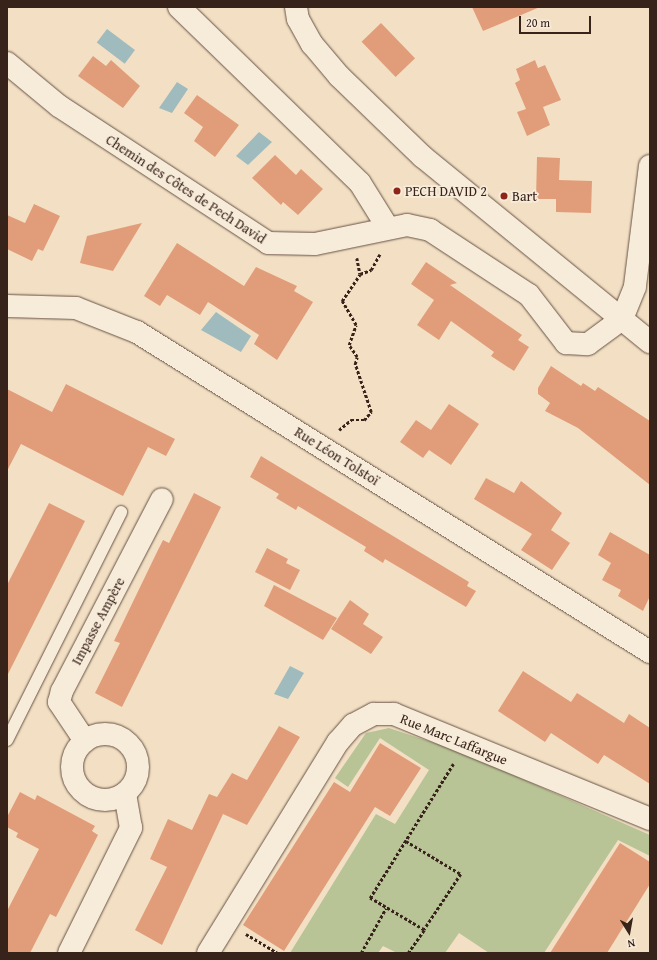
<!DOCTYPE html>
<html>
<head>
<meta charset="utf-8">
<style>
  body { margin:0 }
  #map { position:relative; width:657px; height:960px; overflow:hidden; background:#f3e0c4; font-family:"Gentium Book Plus",serif }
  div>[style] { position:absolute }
  .green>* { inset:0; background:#b8c396 }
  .water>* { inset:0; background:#9fbbbd; transform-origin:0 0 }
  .building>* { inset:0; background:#e19d7a; transform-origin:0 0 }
  .path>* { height:2.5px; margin-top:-1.25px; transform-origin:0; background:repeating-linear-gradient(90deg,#38231b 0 3px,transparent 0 5px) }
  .roads { filter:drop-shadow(0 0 1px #675245) drop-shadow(0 0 1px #675245) }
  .service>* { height:12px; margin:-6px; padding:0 6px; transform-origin:6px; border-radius:6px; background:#f7ebd9 }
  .minor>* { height:22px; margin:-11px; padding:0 11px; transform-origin:11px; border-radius:11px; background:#f7ebd9 }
  .minor>.ring { margin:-11px; padding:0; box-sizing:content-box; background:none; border:22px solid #f7ebd9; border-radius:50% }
  .dots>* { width:11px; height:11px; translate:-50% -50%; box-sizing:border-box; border:2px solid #f7ebd9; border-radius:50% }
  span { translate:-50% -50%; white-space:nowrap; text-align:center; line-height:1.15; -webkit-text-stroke:3.5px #f7ebd9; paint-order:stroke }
  .street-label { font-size:14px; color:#38231b }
  .poi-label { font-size:14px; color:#38231b }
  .left { translate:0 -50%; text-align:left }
  .frame { position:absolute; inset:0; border:8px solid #38231b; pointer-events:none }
  .north { position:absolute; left:609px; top:912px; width:40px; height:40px; -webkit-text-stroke:3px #f7ebd9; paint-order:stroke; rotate:169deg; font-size:11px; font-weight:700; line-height:16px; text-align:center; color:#38231b }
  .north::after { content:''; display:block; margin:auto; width:14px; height:18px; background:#38231b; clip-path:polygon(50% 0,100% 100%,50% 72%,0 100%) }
  .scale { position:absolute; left:519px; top:16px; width:72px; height:18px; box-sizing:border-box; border:2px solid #38231b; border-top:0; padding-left:5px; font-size:12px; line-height:14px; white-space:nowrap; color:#38231b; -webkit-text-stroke:3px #f7ebd9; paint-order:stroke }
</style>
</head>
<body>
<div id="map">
  <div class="green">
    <i style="clip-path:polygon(389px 728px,461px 752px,650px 835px,650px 856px,618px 840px,544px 953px,489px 953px,459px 933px,445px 953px,397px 953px,383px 946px,378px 953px,290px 953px,376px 814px,395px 824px,429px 770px,380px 738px,348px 787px,335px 778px,366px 733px)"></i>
  </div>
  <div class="water">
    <i style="left:107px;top:29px;width:35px;height:17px;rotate:37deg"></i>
    <i style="clip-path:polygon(177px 82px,188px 89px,172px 113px,159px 108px)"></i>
    <i style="clip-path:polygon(259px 132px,272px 142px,248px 165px,236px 156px)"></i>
    <i style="clip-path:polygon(216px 312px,251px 336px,241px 352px,201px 330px)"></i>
    <i style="clip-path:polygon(290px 666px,304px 673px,288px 699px,274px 694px)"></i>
  </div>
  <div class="building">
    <i style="clip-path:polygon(472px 7px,540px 7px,483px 31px)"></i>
    <i style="left:381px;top:23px;width:49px;height:27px;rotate:46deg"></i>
    <i style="clip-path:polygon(93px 56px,106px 66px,111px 60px,140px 86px,123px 108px,78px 76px)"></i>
    <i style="clip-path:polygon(535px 60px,538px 68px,545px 65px,561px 100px,543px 107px,550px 125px,527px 136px,517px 112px,526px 109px,515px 83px,520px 80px,516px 69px)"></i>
    <i style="clip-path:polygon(197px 95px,239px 125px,215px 157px,194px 141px,203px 127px,184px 113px)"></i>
    <i style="clip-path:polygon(275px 155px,296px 175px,301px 169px,323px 189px,298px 215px,283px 202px,281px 205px,252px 178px)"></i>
    <i style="clip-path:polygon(537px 157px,560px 158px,559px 180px,592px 181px,591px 213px,556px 212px,556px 199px,536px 199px)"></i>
    <i style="clip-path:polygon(34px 204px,60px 216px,43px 251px,38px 249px,32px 261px,7px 249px,7px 215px,25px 223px)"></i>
    <i style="clip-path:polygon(142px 223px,113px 271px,80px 263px,87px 236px)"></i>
    <i style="clip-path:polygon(177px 243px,244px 286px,256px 267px,297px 286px,294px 291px,313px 302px,277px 360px,254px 344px,259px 335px,208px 302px,200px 315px,167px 295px,160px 306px,144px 296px)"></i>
    <i style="clip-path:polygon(426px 262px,457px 283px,450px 285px,522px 335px,518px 340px,529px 347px,514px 371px,491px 356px,494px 352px,451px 321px,439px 340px,417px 325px,434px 300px,411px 284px)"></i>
    <i style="clip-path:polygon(551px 366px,581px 386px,583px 383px,595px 391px,598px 387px,650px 421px,650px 485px,578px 428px,545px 411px,550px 403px,538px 394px,538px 388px)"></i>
    <i style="clip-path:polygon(66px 384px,175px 439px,166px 456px,148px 447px,123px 496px,21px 444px,7px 471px,7px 389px,52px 412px)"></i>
    <i style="clip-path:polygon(449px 404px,479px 424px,451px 465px,429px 450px,423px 458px,400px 442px,416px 420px,431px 430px)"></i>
    <i style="clip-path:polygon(261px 456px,469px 582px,467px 586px,476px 591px,466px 607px,385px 559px,383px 563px,364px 551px,366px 547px,298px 506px,296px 510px,276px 498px,279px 494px,250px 477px)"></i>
    <i style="clip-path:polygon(486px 478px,514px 493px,521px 481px,562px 513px,551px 530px,570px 543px,552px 570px,521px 550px,532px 534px,474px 499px)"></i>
    <i style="clip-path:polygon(194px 493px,221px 507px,122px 707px,95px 693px,120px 643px,114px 641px,157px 552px,163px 540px,169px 543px)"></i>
    <i style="clip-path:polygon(49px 503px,85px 521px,7px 676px,7px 585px)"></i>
    <i style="clip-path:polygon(610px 532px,650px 555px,650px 596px,643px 611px,618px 596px,621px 590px,602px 580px,611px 563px,598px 555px)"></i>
    <i style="clip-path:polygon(267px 548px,288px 559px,286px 563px,300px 570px,290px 590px,255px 572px)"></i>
    <i style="clip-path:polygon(274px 585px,337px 618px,323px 640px,264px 606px)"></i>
    <i style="clip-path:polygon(350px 600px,369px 614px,363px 624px,383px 637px,371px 654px,331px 629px)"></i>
    <i style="clip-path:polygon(523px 671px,571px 702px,577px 693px,624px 723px,629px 714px,650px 728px,650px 784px,604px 755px,598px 764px,551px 733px,545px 742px,498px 711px)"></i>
    <i style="clip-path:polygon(279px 726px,300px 737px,247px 825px,223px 814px,162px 945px,135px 930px,167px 867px,150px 859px,168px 819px,192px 830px,209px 794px,217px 797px,232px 773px,247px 780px)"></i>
    <i style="clip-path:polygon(380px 743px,421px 768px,390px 816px,375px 807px,284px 951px,243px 925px,334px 782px,350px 792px)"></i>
    <i style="clip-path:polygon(20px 792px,35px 800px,37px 795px,95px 826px,92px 831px,98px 835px,56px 917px,50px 914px,30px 953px,7px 953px,7px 911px,39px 849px,16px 837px,18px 833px,7px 827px,7px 817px)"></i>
    <i style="clip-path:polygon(620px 843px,650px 862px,650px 884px,607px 953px,550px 953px)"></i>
  </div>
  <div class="path">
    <i style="left:357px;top:258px;width:16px;rotate:79deg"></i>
    <i style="left:339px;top:430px;width:16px;rotate:-40deg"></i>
    <i style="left:351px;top:420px;width:13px"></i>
    <i style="left:364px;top:420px;width:11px;rotate:-49deg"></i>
    <i style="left:371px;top:412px;width:51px;rotate:-108.4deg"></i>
    <i style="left:355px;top:364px;width:7px;rotate:-74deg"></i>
    <i style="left:357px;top:357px;width:14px;rotate:-124deg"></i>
    <i style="left:349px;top:345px;width:21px;rotate:-71deg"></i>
    <i style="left:356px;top:325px;width:28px;rotate:-120deg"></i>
    <i style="left:342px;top:301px;width:32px;rotate:-56deg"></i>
    <i style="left:360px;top:274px;width:12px;rotate:-20deg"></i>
    <i style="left:371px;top:270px;width:18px;rotate:-61deg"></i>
    <i style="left:406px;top:841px;width:64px;rotate:31deg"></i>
    <i style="left:461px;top:874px;width:67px;rotate:123.5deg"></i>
    <i style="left:424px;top:930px;width:63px;rotate:-149.3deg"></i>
    <i style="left:370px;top:898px;width:158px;rotate:-58.2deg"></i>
    <i style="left:246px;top:934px;width:37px;rotate:31deg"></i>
    <i style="left:361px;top:953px;width:51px;rotate:-60.9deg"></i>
    <i style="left:408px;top:953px;width:28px;rotate:-55deg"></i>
  </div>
  <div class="roads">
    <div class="service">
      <i style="left:7px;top:740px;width:255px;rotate:-63.4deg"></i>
    </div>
    <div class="minor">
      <i style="left:179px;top:7px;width:252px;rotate:44.2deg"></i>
      <i style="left:360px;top:183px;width:53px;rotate:58.1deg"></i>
      <i style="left:296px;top:7px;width:12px;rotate:81deg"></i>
      <i style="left:298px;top:19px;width:29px;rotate:61deg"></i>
      <i style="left:312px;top:44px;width:42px;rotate:49.8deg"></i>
      <i style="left:339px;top:76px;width:117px;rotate:44deg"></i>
      <i style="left:423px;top:157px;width:293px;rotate:39.2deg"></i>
      <i style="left:7px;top:63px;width:67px;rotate:39.6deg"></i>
      <i style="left:59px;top:106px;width:250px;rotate:33.2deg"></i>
      <i style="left:268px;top:243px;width:47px;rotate:1.2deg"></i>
      <i style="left:315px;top:244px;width:94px;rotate:-11.7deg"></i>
      <i style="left:407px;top:225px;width:24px;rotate:12deg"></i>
      <i style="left:430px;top:230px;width:118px;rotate:33.3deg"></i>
      <i style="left:529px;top:295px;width:61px;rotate:52.4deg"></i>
      <i style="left:566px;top:343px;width:22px;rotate:3deg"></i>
      <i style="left:588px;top:344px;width:42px;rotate:-36.3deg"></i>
      <i style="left:622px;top:319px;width:35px;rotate:-68deg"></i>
      <i style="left:635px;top:286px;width:121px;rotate:-82.9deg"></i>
      <i style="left:7px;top:306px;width:69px;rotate:1.7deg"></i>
      <i style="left:76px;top:308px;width:66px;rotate:21.5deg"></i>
      <i style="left:137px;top:332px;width:605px;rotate:31.96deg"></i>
      <i class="ring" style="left:72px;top:734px;width:44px;height:44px"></i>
      <i style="left:85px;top:741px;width:47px;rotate:-123.7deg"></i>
      <i style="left:59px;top:702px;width:11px;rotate:-75deg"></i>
      <i style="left:62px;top:691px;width:216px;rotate:-62.5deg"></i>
      <i style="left:69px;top:953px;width:140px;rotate:-63.6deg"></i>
      <i style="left:131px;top:828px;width:35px;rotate:-100deg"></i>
      <i style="left:208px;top:953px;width:248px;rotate:-58.4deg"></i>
      <i style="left:338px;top:742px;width:23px;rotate:-49deg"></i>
      <i style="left:353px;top:725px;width:24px;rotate:-28deg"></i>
      <i style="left:374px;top:714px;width:20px"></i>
      <i style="left:394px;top:714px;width:277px;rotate:22.3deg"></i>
    </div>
  </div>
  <div class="dots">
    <i style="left:397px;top:191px;background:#8f2418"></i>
    <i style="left:504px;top:196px;background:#8f2418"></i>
  </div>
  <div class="street-label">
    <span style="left:186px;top:189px;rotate:33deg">Chemin des Côtes de Pech David</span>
    <span style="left:337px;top:456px;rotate:32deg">Rue Léon Tolstoï</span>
    <span style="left:98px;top:621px;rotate:-62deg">Impasse Ampère</span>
    <span style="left:454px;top:739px;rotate:22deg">Rue Marc Laffargue</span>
  </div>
  <div class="poi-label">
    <span class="left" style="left:405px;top:191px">PECH DAVID 2</span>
    <span class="left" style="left:512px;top:196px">Bart</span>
  </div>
  <div class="frame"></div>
  <div class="north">N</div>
  <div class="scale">20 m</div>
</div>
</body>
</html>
